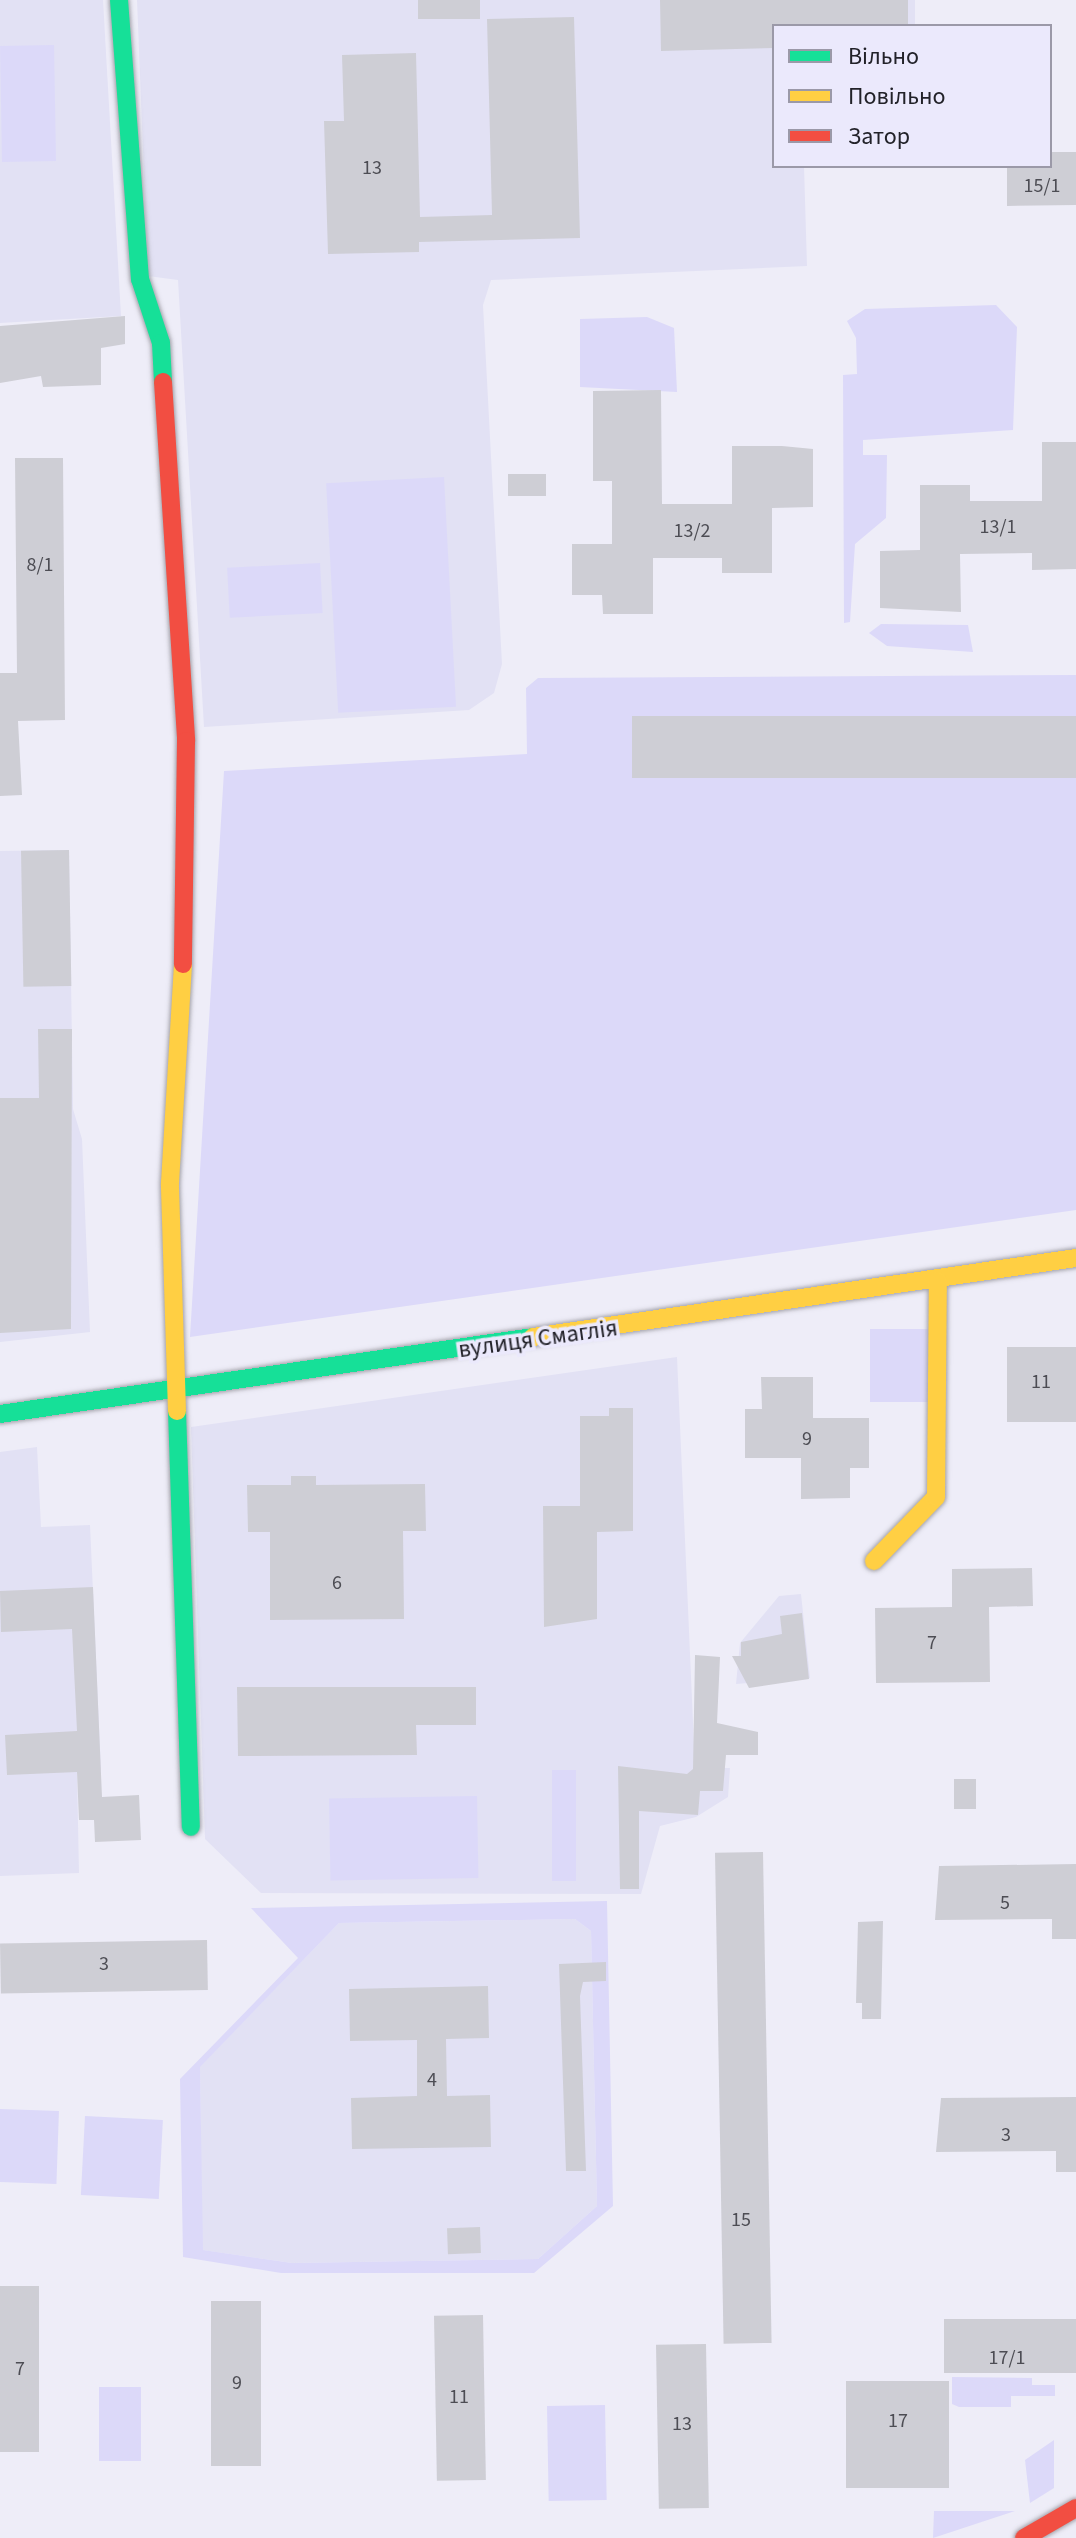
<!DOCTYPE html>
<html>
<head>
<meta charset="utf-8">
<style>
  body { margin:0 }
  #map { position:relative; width:1076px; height:2538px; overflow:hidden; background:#eeedf8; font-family:"Source Sans 3",sans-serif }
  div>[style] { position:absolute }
  .built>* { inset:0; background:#e2e1f4 }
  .green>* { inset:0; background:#dcd9f9; transform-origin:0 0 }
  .building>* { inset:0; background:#ceced5; transform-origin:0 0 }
  .roads { filter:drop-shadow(0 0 2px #a5a4ac) drop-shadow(0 0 2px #a5a4ac) }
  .fast>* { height:18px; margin:-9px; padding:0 9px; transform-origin:9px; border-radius:9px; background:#16e098 }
  .slow>* { height:18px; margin:-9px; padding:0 9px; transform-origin:9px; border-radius:9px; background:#ffcf43 }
  .jam>* { height:18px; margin:-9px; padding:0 9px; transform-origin:9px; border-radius:9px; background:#f24e42 }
  span { translate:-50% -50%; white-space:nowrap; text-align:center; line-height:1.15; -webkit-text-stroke:7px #ebe9fc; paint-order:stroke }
  .number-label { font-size:20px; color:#4d4d54 }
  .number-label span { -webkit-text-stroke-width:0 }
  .street-label { font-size:24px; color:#222229 }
  .legend { position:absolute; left:772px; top:24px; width:280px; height:144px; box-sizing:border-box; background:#ebe9fc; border:2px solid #9b99a8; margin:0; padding:10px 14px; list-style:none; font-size:24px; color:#222229 }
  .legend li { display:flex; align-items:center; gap:16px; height:40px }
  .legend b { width:40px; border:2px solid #9b99a8 }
</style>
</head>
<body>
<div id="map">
  <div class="built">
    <i style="clip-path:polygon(0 0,103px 0,121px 316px,0 323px)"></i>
    <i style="clip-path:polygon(137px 0,915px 0,915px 26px,774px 26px,774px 166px,804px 166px,807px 266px,491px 280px,483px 305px,502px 664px,494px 693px,469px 710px,204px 727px,178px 280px,148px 276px)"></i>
    <i style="clip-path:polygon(69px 850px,73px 1109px,82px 1139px,90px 1332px,0 1342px,0 851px)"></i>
    <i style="clip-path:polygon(677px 1357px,695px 1768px,730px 1768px,728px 1797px,696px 1817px,660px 1826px,641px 1894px,261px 1893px,205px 1839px,191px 1427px)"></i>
    <i style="clip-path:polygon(37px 1447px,41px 1527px,90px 1525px,101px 1771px,77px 1773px,79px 1873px,0 1876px,0 1452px)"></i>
    <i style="clip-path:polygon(801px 1594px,810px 1678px,736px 1684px,740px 1643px,779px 1596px)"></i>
    <i style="clip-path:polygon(575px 1919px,591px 1931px,597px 2206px,538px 2259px,292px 2263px,202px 2250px,200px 2066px,339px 1923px)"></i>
  </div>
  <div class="green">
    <i style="left:54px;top:45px;width:116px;height:54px;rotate:89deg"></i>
    <i style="clip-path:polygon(996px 305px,1017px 327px,1013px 430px,863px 440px,863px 455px,887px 455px,886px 518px,855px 544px,850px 622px,844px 623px,843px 375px,857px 374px,856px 338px,847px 321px,865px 309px)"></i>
    <i style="clip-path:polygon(647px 317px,674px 328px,677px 392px,580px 387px,580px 319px)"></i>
    <i style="left:444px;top:477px;width:230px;height:118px;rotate:87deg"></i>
    <i style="left:320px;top:563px;width:50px;height:93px;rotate:87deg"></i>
    <i style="clip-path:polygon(881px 624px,968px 625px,973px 652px,887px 646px,869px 633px)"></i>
    <i style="clip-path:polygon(1076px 675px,1076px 1210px,190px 1337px,224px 771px,527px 754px,526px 688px,538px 678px)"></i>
    <i style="left:870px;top:1329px;width:59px;height:73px"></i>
    <i style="left:552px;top:1770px;width:24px;height:111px"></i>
    <i style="left:477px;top:1796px;width:82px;height:148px;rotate:89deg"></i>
    <i style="clip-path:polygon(evenodd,607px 1901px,613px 2206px,534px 2273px,281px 2273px,183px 2257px,180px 2079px,298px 1958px,251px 1908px,607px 1901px,575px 1919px,591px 1931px,597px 2206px,538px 2259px,292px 2263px,203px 2250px,200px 2067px,339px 1923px,575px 1919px)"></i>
    <i style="left:0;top:2109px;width:59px;height:73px;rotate:2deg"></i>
    <i style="left:85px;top:2116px;width:78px;height:79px;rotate:3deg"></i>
    <i style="clip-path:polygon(952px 2377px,1032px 2378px,1032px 2385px,1055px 2385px,1055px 2396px,1011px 2396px,1011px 2407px,959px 2407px,952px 2404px)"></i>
    <i style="left:99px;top:2387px;width:42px;height:74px"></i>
    <i style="left:605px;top:2405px;width:95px;height:58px;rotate:89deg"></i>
    <i style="clip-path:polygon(1054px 2440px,1054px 2488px,1030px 2503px,1025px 2460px)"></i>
    <i style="clip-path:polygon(934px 2511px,1015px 2511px,933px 2538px)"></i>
  </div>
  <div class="building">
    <i style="left:418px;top:0;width:62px;height:19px"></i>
    <i style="clip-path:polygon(660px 0,908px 0,908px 26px,774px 26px,774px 48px,661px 51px)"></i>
    <i style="clip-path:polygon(574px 17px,580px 238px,419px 242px,419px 252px,328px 254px,324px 121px,344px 121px,342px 55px,416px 53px,420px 217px,492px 215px,487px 19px)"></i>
    <i style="clip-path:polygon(1052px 152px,1076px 152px,1076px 205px,1007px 206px,1007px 166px,1050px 166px)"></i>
    <i style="clip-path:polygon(125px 316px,125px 344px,101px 348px,101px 385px,43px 387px,41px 376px,0 383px,0 326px)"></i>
    <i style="clip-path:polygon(661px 390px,662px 504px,732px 504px,732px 446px,782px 446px,813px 449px,813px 507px,772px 508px,772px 573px,722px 573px,722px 558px,653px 558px,653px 614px,603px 614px,602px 595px,572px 595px,572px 544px,612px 544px,612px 481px,593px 481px,593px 391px)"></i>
    <i style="clip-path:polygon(1042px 442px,1076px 442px,1076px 569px,1032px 570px,1032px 553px,960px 554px,961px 612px,880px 608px,880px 551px,920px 550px,920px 485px,970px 485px,970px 501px,1042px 501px)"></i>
    <i style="clip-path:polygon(15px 458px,63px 458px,65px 720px,18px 721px,22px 795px,0 796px,0 673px,17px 673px)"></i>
    <i style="left:508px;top:474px;width:38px;height:22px"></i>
    <i style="left:632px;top:716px;width:444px;height:62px"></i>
    <i style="left:69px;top:850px;width:136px;height:48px;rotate:89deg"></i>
    <i style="clip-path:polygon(38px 1029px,72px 1029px,71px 1329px,0 1333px,0 1098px,39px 1098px)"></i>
    <i style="left:1007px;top:1347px;width:69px;height:75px"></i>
    <i style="clip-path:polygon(761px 1377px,813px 1377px,813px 1418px,869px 1418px,869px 1468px,850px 1468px,850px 1498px,801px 1499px,801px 1458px,745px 1458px,745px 1409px,762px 1409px)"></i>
    <i style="clip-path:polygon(609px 1408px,633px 1408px,633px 1531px,597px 1532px,597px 1619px,544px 1627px,543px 1506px,580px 1506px,580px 1416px,609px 1416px)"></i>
    <i style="clip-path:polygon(291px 1476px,316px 1476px,316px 1485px,425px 1484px,426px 1531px,403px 1531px,404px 1619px,270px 1620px,270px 1532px,248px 1532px,247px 1485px,291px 1485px)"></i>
    <i style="clip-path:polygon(1032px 1568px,1033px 1606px,989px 1607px,990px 1682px,876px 1683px,875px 1608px,952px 1607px,952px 1569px)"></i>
    <i style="clip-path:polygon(93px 1587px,102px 1797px,139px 1795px,141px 1840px,95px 1842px,94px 1820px,79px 1820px,77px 1772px,7px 1775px,5px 1735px,77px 1731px,72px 1629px,1px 1632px,0 1591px)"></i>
    <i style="clip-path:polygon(802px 1613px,809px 1679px,749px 1688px,732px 1656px,741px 1656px,741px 1642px,782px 1634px,780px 1616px)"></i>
    <i style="clip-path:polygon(695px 1655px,720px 1657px,717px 1723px,758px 1732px,758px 1755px,726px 1755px,723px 1791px,700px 1791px,698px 1815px,639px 1811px,639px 1889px,620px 1889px,618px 1766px,687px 1774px,693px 1769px)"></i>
    <i style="clip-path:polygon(237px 1687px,476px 1687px,476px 1725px,416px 1725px,417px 1755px,238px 1756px)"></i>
    <i style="left:954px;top:1779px;width:22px;height:30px"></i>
    <i style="left:763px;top:1852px;width:491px;height:48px;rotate:89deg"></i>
    <i style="clip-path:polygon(1076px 1864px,1076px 1939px,1052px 1939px,1052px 1919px,935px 1920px,939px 1866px)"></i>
    <i style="clip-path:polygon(883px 1921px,881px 2019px,862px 2019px,862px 2003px,856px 2003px,858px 1922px)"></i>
    <i style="left:207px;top:1940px;width:50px;height:207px;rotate:89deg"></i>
    <i style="clip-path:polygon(606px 1962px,606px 1981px,583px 1982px,580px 1996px,586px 2171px,566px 2171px,559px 1964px)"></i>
    <i style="clip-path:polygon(488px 1986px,489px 2038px,446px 2039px,447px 2096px,490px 2095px,491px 2147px,352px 2149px,351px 2098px,417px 2096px,417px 2040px,350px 2041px,349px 1989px)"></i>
    <i style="clip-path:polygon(1076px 2097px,1076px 2172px,1056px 2172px,1056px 2151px,936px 2152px,941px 2098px)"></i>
    <i style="left:480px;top:2227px;width:26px;height:33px;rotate:88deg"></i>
    <i style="left:0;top:2286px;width:39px;height:166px"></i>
    <i style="left:211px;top:2301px;width:50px;height:165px"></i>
    <i style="left:483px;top:2315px;width:165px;height:49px;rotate:89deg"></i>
    <i style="left:1076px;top:2319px;width:54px;height:132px;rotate:90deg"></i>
    <i style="left:706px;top:2344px;width:164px;height:50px;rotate:89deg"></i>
    <i style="left:846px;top:2381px;width:103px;height:107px"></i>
  </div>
  <div class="roads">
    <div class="fast">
      <i style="left:119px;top:0;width:280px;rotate:85.7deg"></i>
      <i style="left:140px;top:279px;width:67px;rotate:71.8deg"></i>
      <i style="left:161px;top:343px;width:39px;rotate:87deg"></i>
      <i style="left:177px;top:1411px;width:416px;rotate:88.1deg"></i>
      <i style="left:0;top:1414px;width:539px;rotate:-8.22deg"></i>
    </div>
    <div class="slow">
      <i style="left:533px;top:1337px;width:549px;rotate:-8.28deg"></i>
      <i style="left:177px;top:1411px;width:228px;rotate:-91.8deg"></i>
      <i style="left:170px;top:1183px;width:219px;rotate:-86.6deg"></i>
      <i style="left:874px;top:1561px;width:89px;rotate:-45.9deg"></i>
      <i style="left:936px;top:1497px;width:216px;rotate:-89.5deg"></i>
    </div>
    <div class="jam">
      <i style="left:163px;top:382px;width:360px;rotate:86.3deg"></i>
      <i style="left:186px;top:741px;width:223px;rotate:90.8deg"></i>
      <i style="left:1024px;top:2538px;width:60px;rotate:-30deg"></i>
    </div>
  </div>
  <div class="number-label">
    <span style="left:372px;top:168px">13</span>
    <span style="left:1042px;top:186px">15/1</span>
    <span style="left:998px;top:527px">13/1</span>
    <span style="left:692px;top:531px">13/2</span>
    <span style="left:40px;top:565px">8/1</span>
    <span style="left:1041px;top:1382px">11</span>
    <span style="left:807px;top:1439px">9</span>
    <span style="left:337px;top:1583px">6</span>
    <span style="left:932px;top:1643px">7</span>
    <span style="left:1005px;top:1903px">5</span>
    <span style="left:104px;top:1964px">3</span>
    <span style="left:432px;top:2080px">4</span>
    <span style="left:1006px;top:2135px">3</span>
    <span style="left:741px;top:2220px">15</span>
    <span style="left:1007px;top:2358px">17/1</span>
    <span style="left:20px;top:2369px">7</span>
    <span style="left:237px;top:2383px">9</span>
    <span style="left:459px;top:2397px">11</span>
    <span style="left:898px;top:2421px">17</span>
    <span style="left:682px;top:2424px">13</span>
  </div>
  <div class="street-label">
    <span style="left:538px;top:1339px;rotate:-8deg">вулиця Смаглія</span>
  </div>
  <ul class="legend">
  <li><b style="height:10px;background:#16e098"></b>Вільно</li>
  <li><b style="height:10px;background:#ffcf43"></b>Повільно</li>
  <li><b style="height:10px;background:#f24e42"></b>Затор</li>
  </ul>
</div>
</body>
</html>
